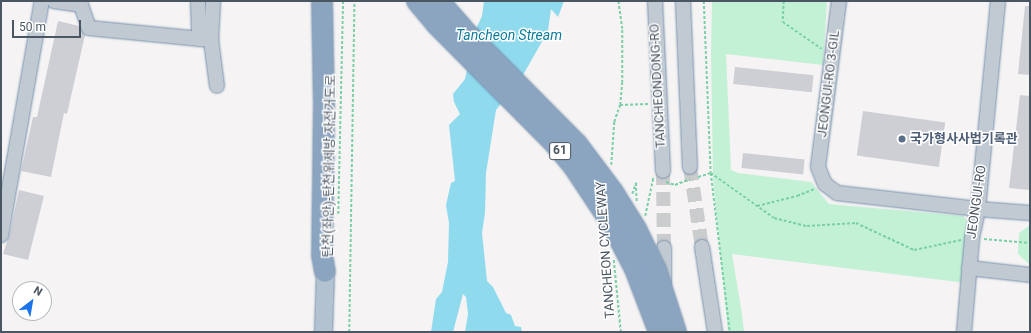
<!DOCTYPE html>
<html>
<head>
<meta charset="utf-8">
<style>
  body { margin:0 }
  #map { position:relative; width:1031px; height:333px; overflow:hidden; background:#f5f3f3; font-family:Roboto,"Noto Sans KR",sans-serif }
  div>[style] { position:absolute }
  .green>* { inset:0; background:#c3f1d5 }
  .water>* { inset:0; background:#90daee }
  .building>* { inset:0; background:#cdcfd5; transform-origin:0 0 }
  .minor-tunnel>* { height:14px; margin-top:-7px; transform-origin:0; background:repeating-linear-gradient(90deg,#caccce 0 14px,transparent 0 21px) }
  .path>* { height:1.5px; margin-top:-0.75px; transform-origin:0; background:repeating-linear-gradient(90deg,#7ad0a6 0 3px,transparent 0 5px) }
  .roads { filter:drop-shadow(0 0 1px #7690ad) drop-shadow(0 0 1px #7690ad) }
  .minor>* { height:14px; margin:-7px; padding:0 7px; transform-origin:7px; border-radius:7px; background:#c1cad2 }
  .major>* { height:17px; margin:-8.5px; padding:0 8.5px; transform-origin:8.5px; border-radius:8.5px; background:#b3c2d1 }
  .highway>* { height:20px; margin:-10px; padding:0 10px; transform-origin:10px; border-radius:10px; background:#8ba5c1 }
  .bridges { filter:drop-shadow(0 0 1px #7690ad) drop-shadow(0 0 1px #7690ad) }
  .highway-bridge>* { height:20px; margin:-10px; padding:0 10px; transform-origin:10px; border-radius:10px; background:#8ba5c1 }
  .dots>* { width:11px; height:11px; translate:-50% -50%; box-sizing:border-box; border:2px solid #fff; border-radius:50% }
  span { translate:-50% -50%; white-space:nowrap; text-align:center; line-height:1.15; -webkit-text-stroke:3px #fff; paint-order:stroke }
  .shield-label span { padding:1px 3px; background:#fff; border:1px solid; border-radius:3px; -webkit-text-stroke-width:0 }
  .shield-label { font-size:12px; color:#4a5661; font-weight:700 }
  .street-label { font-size:13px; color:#4a5661 }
  .service-label { font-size:13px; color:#4e5e75; font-weight:700 }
  .left { translate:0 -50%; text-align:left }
  .water-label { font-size:14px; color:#0c7c9b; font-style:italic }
  .frame { position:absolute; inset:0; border:2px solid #4a5661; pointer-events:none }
  .north { position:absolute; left:12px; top:281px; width:40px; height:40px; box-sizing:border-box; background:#fff; border:1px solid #b7bbc0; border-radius:50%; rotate:31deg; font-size:11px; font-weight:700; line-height:16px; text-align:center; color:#4a5661 }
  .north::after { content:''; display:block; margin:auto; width:14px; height:18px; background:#1a73e8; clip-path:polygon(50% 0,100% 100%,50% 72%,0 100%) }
  .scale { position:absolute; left:12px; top:20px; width:69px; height:18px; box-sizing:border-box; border:2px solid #4a5661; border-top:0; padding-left:5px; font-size:12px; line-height:14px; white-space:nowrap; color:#4a5661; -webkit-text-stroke:3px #fff; paint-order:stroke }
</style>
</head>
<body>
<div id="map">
  <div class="green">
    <i style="clip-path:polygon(712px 1px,827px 1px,823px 65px,726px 54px,731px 170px,738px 173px,811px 182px,829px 204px,963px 216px,973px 227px,966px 283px,732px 254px,742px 314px,744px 332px,728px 332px,713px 178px,711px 53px)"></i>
    <i style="clip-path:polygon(1030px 225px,1030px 265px,1018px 254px,1019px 233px)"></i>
  </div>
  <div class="water">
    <i style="clip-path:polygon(484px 1px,564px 1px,558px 17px,551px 9px,548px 31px,523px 75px,496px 110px,486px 173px,485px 213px,482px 233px,487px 281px,493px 287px,506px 313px,511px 315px,515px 326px,521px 327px,522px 332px,465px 332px,468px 314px,466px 297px,463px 294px,453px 332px,431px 332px,436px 299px,442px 292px,448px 262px,449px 223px,446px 205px,451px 183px,455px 181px,449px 125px,460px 114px,454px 102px,453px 94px,465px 79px,476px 29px,482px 16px)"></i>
  </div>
  <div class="building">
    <i style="clip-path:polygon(1025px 6px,1030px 6px,1030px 75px,1018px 74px)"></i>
    <i style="clip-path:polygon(58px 21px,79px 26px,85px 35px,67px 114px,64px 113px,51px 177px,21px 171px,33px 117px,37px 117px)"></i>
    <i style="left:735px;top:67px;width:79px;height:17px;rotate:6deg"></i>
    <i style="clip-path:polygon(1020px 95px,1030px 96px,1030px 190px,1009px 188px)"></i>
    <i style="left:863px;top:111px;width:83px;height:45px;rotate:8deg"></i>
    <i style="left:743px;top:153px;width:62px;height:15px;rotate:6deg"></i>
    <i style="clip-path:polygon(19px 190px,44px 196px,28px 260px,3px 254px,9px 236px)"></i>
  </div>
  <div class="minor-tunnel">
    <i style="left:690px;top:167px;width:81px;rotate:81.5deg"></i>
    <i style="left:663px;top:171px;width:77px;rotate:89.3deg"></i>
  </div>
  <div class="path">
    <i style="left:704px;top:1px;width:172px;rotate:87.7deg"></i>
    <i style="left:711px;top:173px;width:160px;rotate:83.2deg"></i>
    <i style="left:784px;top:1px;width:21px;rotate:93deg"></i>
    <i style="left:783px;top:22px;width:47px;rotate:34.7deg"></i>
    <i style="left:620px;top:105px;width:28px;rotate:-2deg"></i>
    <i style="left:611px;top:165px;width:43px;rotate:-86deg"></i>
    <i style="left:614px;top:122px;width:18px;rotate:-71deg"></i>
    <i style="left:620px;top:105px;width:22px;rotate:-85deg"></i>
    <i style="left:622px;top:83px;width:54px;rotate:-90deg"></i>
    <i style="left:622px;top:29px;width:28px;rotate:-98deg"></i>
    <i style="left:698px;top:177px;width:14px;rotate:-17deg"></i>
    <i style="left:711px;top:173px;width:77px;rotate:35.5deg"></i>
    <i style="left:774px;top:218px;width:34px;rotate:14deg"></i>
    <i style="left:807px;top:226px;width:49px;rotate:-3.5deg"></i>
    <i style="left:856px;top:223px;width:64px;rotate:25deg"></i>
    <i style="left:914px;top:250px;width:48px;rotate:-12deg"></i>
    <i style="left:666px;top:182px;width:9px;rotate:18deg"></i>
    <i style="left:675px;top:185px;width:16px;rotate:-22deg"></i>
    <i style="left:632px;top:194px;width:12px;rotate:-70deg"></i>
    <i style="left:636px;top:183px;width:19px;rotate:87deg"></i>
    <i style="left:757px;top:206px;width:41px;rotate:-14deg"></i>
    <i style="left:797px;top:196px;width:18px;rotate:-22deg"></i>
    <i style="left:338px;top:214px;width:213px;rotate:-88.7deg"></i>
    <i style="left:645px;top:216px;width:39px;rotate:-78deg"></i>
    <i style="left:653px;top:178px;width:1px;rotate:45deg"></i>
    <i style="left:984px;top:239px;width:46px;rotate:5deg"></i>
    <i style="left:614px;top:260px;width:72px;rotate:84.4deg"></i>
    <i style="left:349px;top:332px;width:331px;rotate:-89.1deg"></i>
  </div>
  <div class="roads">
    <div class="minor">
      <i style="left:54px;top:1px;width:27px;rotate:8deg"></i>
      <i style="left:81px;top:5px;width:24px;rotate:71deg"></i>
      <i style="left:89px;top:28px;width:123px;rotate:5.6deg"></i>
      <i style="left:211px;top:40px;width:46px;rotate:82.6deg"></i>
      <i style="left:198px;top:1px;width:38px;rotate:88deg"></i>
      <i style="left:655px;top:1px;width:170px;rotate:87.3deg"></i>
      <i style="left:683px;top:1px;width:166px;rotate:87.6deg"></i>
      <i style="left:839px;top:1px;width:167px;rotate:97.2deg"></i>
      <i style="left:818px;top:167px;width:18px;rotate:68deg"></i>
      <i style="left:825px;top:184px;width:15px;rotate:37deg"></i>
      <i style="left:837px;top:193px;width:142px;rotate:6.5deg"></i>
      <i style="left:978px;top:209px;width:52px;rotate:4.4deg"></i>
      <i style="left:211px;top:40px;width:39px;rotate:-87deg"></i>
      <i style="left:1px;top:235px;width:238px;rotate:-80.1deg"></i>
      <i style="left:702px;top:247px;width:86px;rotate:81.3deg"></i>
      <i style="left:969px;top:268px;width:61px;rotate:6.5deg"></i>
      <i style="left:664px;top:282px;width:34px;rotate:-90deg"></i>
      <i style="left:964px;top:332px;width:94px;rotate:-85.1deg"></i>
      <i style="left:972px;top:238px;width:30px;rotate:-78deg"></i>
      <i style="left:978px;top:209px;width:209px;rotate:-84.5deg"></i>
    </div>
    <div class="major">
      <i style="left:323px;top:332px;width:60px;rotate:-88.1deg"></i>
    </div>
    <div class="highway">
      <i style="left:322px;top:1px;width:100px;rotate:88.9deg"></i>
      <i style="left:324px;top:101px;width:154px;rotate:90.7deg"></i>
      <i style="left:322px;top:255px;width:17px;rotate:80deg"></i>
    </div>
  </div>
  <div class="bridges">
    <div class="highway-bridge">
      <i style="left:417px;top:1px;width:30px;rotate:50deg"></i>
      <i style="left:436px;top:24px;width:169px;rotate:45.2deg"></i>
      <i style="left:555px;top:144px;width:30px;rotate:50deg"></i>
      <i style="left:574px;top:167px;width:65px;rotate:56.3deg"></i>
      <i style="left:610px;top:221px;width:54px;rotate:62.5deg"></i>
      <i style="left:635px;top:269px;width:67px;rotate:69.1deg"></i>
      <i style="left:439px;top:1px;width:37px;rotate:49deg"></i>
      <i style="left:463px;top:29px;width:162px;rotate:45.3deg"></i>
      <i style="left:577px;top:144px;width:60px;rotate:53.1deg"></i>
      <i style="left:613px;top:192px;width:44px;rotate:58.1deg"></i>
      <i style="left:636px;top:229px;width:46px;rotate:64deg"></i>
      <i style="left:656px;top:270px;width:65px;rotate:72.1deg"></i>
    </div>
  </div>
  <div class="dots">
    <i style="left:902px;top:139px;background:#5c6f8a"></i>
  </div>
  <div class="shield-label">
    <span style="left:560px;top:151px">61</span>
  </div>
  <div class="street-label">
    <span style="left:829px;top:84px;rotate:-83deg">JEONGUI-RO 3-GIL</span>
    <span style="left:658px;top:86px;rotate:-93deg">TANCHEONDONG-RO</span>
    <span style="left:330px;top:166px;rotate:-89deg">탄천(좌안)-탄천위제방 자전거도로</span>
    <span style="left:977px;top:202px;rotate:-82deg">JEONGUI-RO</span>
    <span style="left:606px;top:250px;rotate:-94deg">TANCHEON CYCLEWAY</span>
  </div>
  <div class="service-label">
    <span class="left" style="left:910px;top:139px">국가형사사법기록관</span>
  </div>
  <div class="water-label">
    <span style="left:509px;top:35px">Tancheon Stream</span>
  </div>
  <div class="frame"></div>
  <div class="north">N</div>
  <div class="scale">50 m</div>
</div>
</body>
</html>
